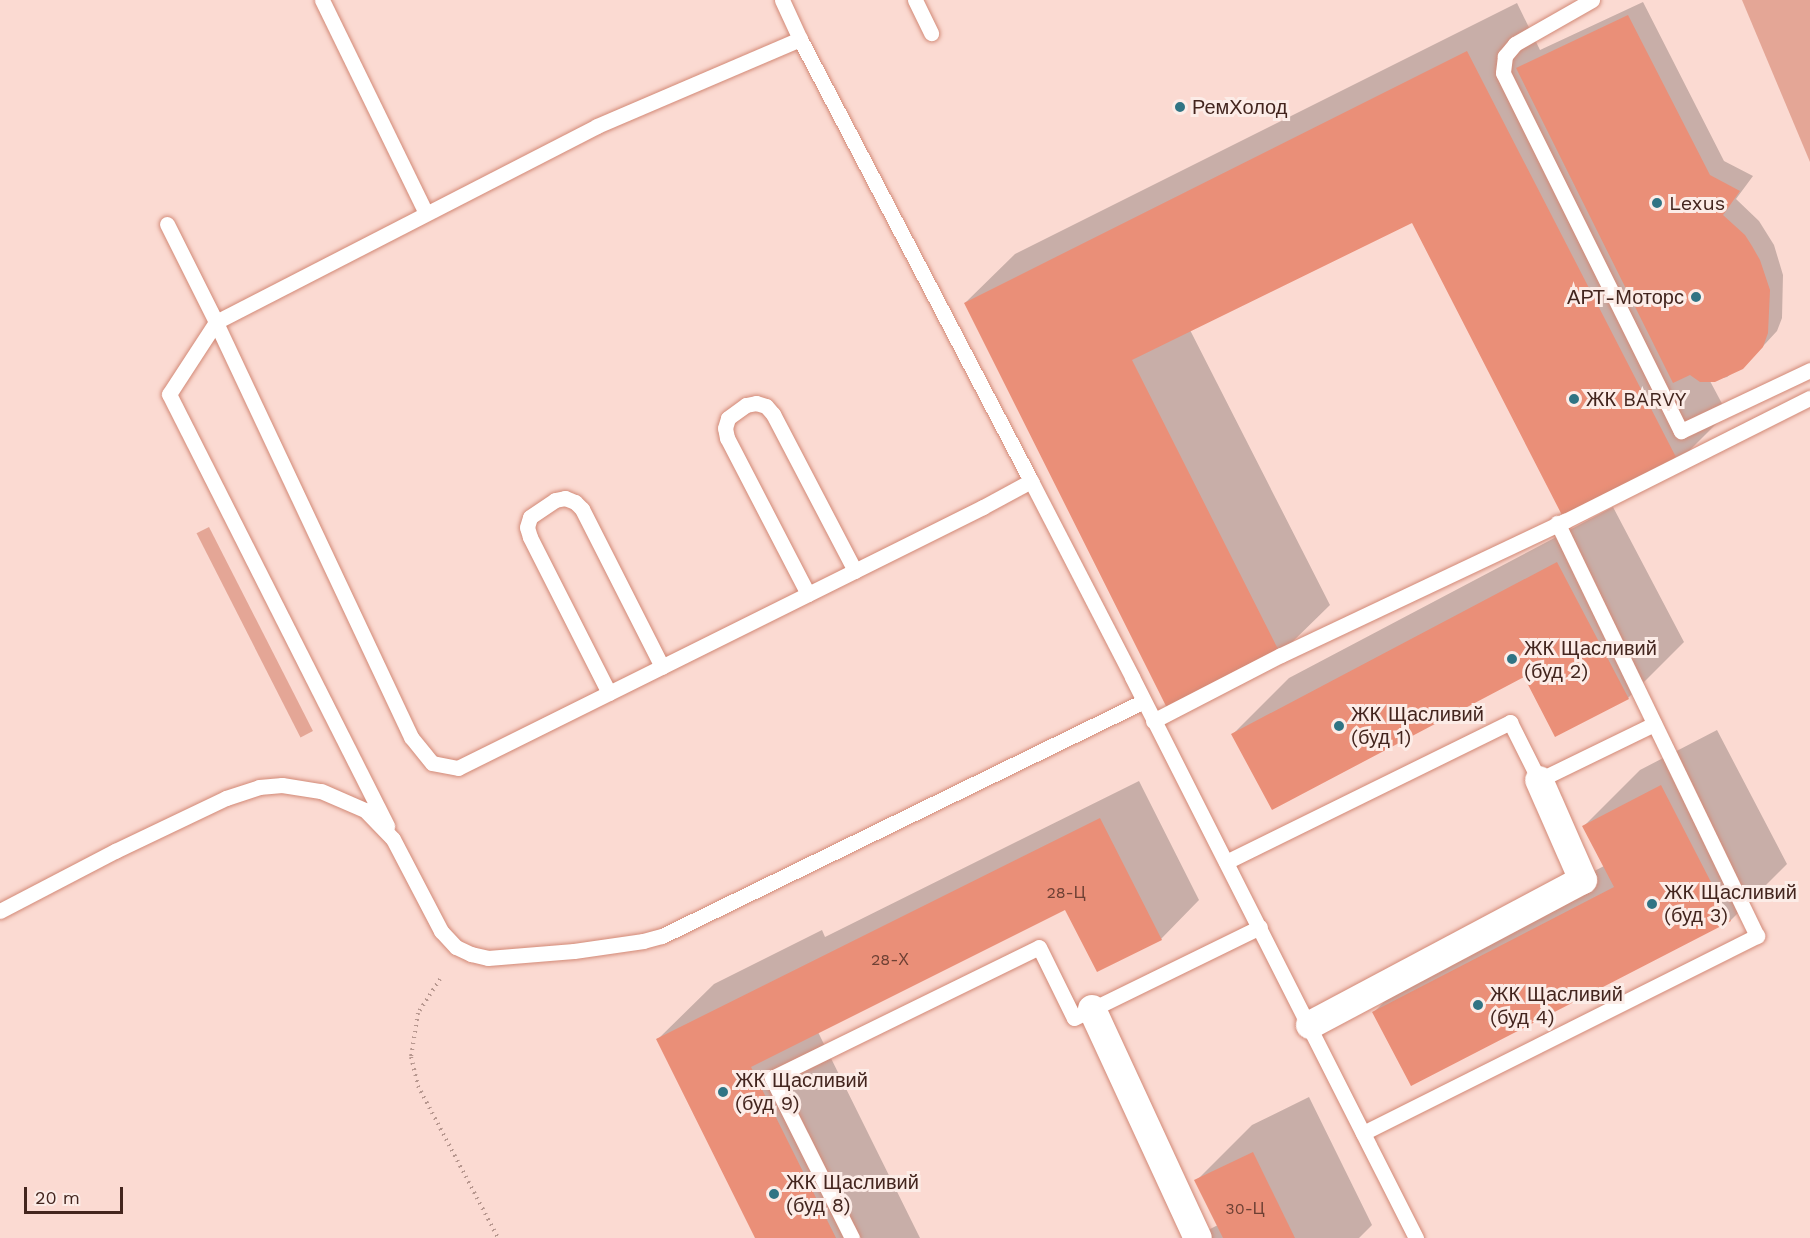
<!DOCTYPE html>
<html>
<head>
<meta charset="utf-8">
<style>
  body { margin:0 }
  #map { position:relative; width:1810px; height:1238px; overflow:hidden; background:#fbdad2; font-family:"Work Sans",sans-serif }
  div>[style] { position:absolute }
  .green>* { inset:0; background:#e4a696; transform-origin:0 0 }
  .shadow>* { inset:0; background:#0003 }
  .building>* { inset:0; background:#ea8f78 }
  .path>* { height:4px; margin-top:-2px; transform-origin:0; background:repeating-linear-gradient(90deg,#b7978f 0 1.5px,transparent 0 6px) }
  .roads { filter:drop-shadow(0 0 2px #d28976) drop-shadow(0 0 2px #d28976) }
  .service>* { height:15px; margin:-7.5px; padding:0 7.5px; transform-origin:7.5px; border-radius:7.5px; background:#fff }
  .minor>* { height:28px; margin:-14px; padding:0 14px; transform-origin:14px; border-radius:14px; background:#fff }
  .dots>* { width:16px; height:16px; translate:-50% -50%; box-sizing:border-box; border:3px solid #fcece7; border-radius:50% }
  span { translate:-50% -50%; white-space:nowrap; text-align:center; line-height:1.15; -webkit-text-stroke:6px #fcece7; paint-order:stroke }
  .number-label { font-size:16px; color:#6d4034 }
  .number-label span { -webkit-text-stroke-width:0 }
  .poi-label { font-size:20px; color:#43251e }
  .left { translate:0 -50%; text-align:left }
  .right { translate:-100% -50%; text-align:right }
  .scale { position:absolute; left:24px; top:1187px; width:99px; height:27px; box-sizing:border-box; border:3px solid #43251e; border-top:0; padding-left:8px; font-size:18px; line-height:21px; white-space:nowrap; color:#43251e; -webkit-text-stroke:4px #fcece7; paint-order:stroke }
</style>
</head>
<body>
<div id="map">
  <div class="green">
    <i style="clip-path:polygon(1742px 0,1810px 0,1810px 162px)"></i>
    <i style="left:209px;top:527px;width:229px;height:14px;rotate:63deg"></i>
  </div>
  <div class="shadow">
    <i style="clip-path:polygon(1643px 2px,1724px 161px,1753px 176px,1736px 199px,1759px 221px,1774px 245px,1783px 275px,1782px 318px,1777px 331px,1753px 357px,1727px 377px,1710px 381px,1727px 413px,1678px 462px,1412px 221px,1190px 330px,1330px 605px,1280px 654px,965px 303px,1015px 254px,1517px 3px,1540px 50px)"></i>
    <i style="clip-path:polygon(1613px 507px,1684px 642px,1628px 698px,1524px 675px,1233px 734px,1289px 678px)"></i>
    <i style="clip-path:polygon(1717px 730px,1787px 864px,1731px 920px,1411px 1084px,1374px 1012px,1430px 956px,1604px 866px,1584px 826px,1640px 770px)"></i>
    <i style="clip-path:polygon(1139px 781px,1199px 900px,1161px 939px,1066px 908px,818px 1032px,920px 1238px,757px 1238px,658px 1039px,714px 984px,822px 930px,825px 937px)"></i>
    <i style="clip-path:polygon(1309px 1097px,1372px 1225px,1359px 1238px,1192px 1238px,1218px 1225px,1196px 1181px,1252px 1125px)"></i>
  </div>
  <div class="building">
    <i style="clip-path:polygon(1628px 15px,1710px 175px,1740px 191px,1723px 215px,1745px 235px,1752px 246px,1760px 260px,1770px 290px,1768px 333px,1763px 347px,1743px 369px,1715px 382px,1700px 382px,1690px 375px,1673px 383px,1516px 68px)"></i>
    <i style="clip-path:polygon(1467px 51px,1679px 463px,1565px 521px,1412px 223px,1132px 360px,1281px 655px,1169px 712px,964px 303px)"></i>
    <i style="clip-path:polygon(1557px 562px,1629px 699px,1555px 737px,1524px 677px,1272px 810px,1231px 734px)"></i>
    <i style="clip-path:polygon(1661px 785px,1731px 921px,1411px 1086px,1372px 1012px,1614px 887px,1582px 826px)"></i>
    <i style="clip-path:polygon(1100px 818px,1162px 940px,1097px 972px,1065px 910px,751px 1067px,836px 1238px,755px 1238px,656px 1039px)"></i>
    <i style="clip-path:polygon(1253px 1152px,1295px 1238px,1223px 1238px,1194px 1180px)"></i>
  </div>
  <div class="path">
    <i style="left:440px;top:979px;width:40px;rotate:122.9deg"></i>
    <i style="left:418px;top:1013px;width:45px;rotate:99deg"></i>
    <i style="left:411px;top:1057px;width:30px;rotate:76deg"></i>
    <i style="left:418px;top:1086px;width:172px;rotate:62.2deg"></i>
  </div>
  <div class="roads">
    <div class="service">
      <i style="left:322px;top:0;width:237px;rotate:64deg"></i>
      <i style="left:782px;top:0;width:43px;rotate:65.2deg"></i>
      <i style="left:915px;top:0;width:37px;rotate:64deg"></i>
      <i style="left:1592px;top:0;width:89px;rotate:150.3deg"></i>
      <i style="left:1515px;top:44px;width:16px;rotate:130deg"></i>
      <i style="left:1505px;top:56px;width:17px;rotate:97deg"></i>
      <i style="left:1503px;top:73px;width:400px;rotate:63.6deg"></i>
      <i style="left:1681px;top:431px;width:143px;rotate:-25.3deg"></i>
      <i style="left:167px;top:224px;width:110px;rotate:63.4deg"></i>
      <i style="left:216px;top:322px;width:86px;rotate:123.1deg"></i>
      <i style="left:169px;top:394px;width:484px;rotate:63.2deg"></i>
      <i style="left:1031px;top:481px;width:55px;rotate:151.6deg"></i>
      <i style="left:983px;top:507px;width:586px;rotate:153.57deg"></i>
      <i style="left:458px;top:768px;width:26px;rotate:-169deg"></i>
      <i style="left:432px;top:763px;width:33px;rotate:-129deg"></i>
      <i style="left:411px;top:737px;width:459px;rotate:-115.2deg"></i>
      <i style="left:216px;top:322px;width:428px;rotate:-27.2deg"></i>
      <i style="left:597px;top:126px;width:221px;rotate:-23.2deg"></i>
      <i style="left:800px;top:39px;width:499px;rotate:62.4deg"></i>
      <i style="left:1031px;top:481px;width:220px;rotate:62.7deg"></i>
      <i style="left:1132px;top:677px;width:629px;rotate:63.15deg"></i>
      <i style="left:808px;top:594px;width:176px;rotate:-117.4deg"></i>
      <i style="left:727px;top:438px;width:10px;rotate:-101deg"></i>
      <i style="left:725px;top:428px;width:10px;rotate:-73deg"></i>
      <i style="left:728px;top:418px;width:22px;rotate:-36deg"></i>
      <i style="left:746px;top:405px;width:10px;rotate:-11deg"></i>
      <i style="left:756px;top:403px;width:10px;rotate:17deg"></i>
      <i style="left:766px;top:406px;width:11px;rotate:49deg"></i>
      <i style="left:773px;top:414px;width:177px;rotate:62.4deg"></i>
      <i style="left:609px;top:693px;width:175px;rotate:-116.9deg"></i>
      <i style="left:530px;top:537px;width:10px;rotate:-107deg"></i>
      <i style="left:527px;top:527px;width:10px;rotate:-73deg"></i>
      <i style="left:530px;top:517px;width:30px;rotate:-34deg"></i>
      <i style="left:555px;top:500px;width:10px;rotate:-11deg"></i>
      <i style="left:565px;top:498px;width:11px;rotate:22deg"></i>
      <i style="left:575px;top:502px;width:10px;rotate:45deg"></i>
      <i style="left:582px;top:509px;width:177px;rotate:63.1deg"></i>
      <i style="left:1153px;top:721px;width:144px;rotate:-27.3deg"></i>
      <i style="left:1281px;top:655px;width:314px;rotate:-25.3deg"></i>
      <i style="left:1565px;top:521px;width:274px;rotate:-26.7deg"></i>
      <i style="left:1226px;top:862px;width:317px;rotate:-26.2deg"></i>
      <i style="left:1510px;top:722px;width:65px;rotate:63.4deg"></i>
      <i style="left:1539px;top:780px;width:128px;rotate:-26deg"></i>
      <i style="left:0;top:911px;width:130px;rotate:-27.6deg"></i>
      <i style="left:115px;top:851px;width:123px;rotate:-25.5deg"></i>
      <i style="left:226px;top:798px;width:35px;rotate:-18deg"></i>
      <i style="left:259px;top:787px;width:23px;rotate:-5deg"></i>
      <i style="left:282px;top:785px;width:39px;rotate:9deg"></i>
      <i style="left:321px;top:791px;width:48px;rotate:23.4deg"></i>
      <i style="left:365px;top:810px;width:40px;rotate:46deg"></i>
      <i style="left:393px;top:839px;width:104px;rotate:62.4deg"></i>
      <i style="left:441px;top:931px;width:22px;rotate:47deg"></i>
      <i style="left:456px;top:947px;width:17px;rotate:25deg"></i>
      <i style="left:471px;top:954px;width:17px;rotate:13deg"></i>
      <i style="left:488px;top:958px;width:86px;rotate:-4.7deg"></i>
      <i style="left:574px;top:951px;width:70px;rotate:-8.2deg"></i>
      <i style="left:643px;top:941px;width:20px;rotate:-15deg"></i>
      <i style="left:662px;top:936px;width:536px;rotate:-25.99deg"></i>
      <i style="left:1363px;top:1133px;width:441px;rotate:-26.6deg"></i>
      <i style="left:1757px;top:936px;width:459px;rotate:-115.8deg"></i>
      <i style="left:852px;top:1238px;width:179px;rotate:-116.6deg"></i>
      <i style="left:772px;top:1078px;width:297px;rotate:-26.1deg"></i>
      <i style="left:1039px;top:947px;width:79px;rotate:63.8deg"></i>
      <i style="left:1074px;top:1018px;width:207px;rotate:-26.1deg"></i>
    </div>
    <div class="minor">
      <i style="left:1092px;top:1009px;width:252px;rotate:65.2deg"></i>
      <i style="left:1310px;top:1025px;width:309px;rotate:-28deg"></i>
      <i style="left:1583px;top:880px;width:109px;rotate:-113.7deg"></i>
    </div>
  </div>
  <div class="dots">
    <i style="left:1180px;top:107px;background:#307484"></i>
    <i style="left:1657px;top:203px;background:#307484"></i>
    <i style="left:1696px;top:297px;background:#307484"></i>
    <i style="left:1574px;top:399px;background:#307484"></i>
    <i style="left:1512px;top:659px;background:#307484"></i>
    <i style="left:1339px;top:726px;background:#307484"></i>
    <i style="left:1652px;top:904px;background:#307484"></i>
    <i style="left:1478px;top:1005px;background:#307484"></i>
    <i style="left:723px;top:1092px;background:#307484"></i>
    <i style="left:774px;top:1194px;background:#307484"></i>
  </div>
  <div class="number-label">
    <span style="left:1066px;top:893px">28-Ц</span>
    <span style="left:890px;top:960px">28-Х</span>
    <span style="left:1245px;top:1209px">30-Ц</span>
  </div>
  <div class="poi-label">
    <span class="left" style="left:1192px;top:107px">РемХолод</span>
    <span class="left" style="left:1669px;top:203px">Lexus</span>
    <span class="right" style="left:1684px;top:297px">АРТ-Моторс</span>
    <span class="left" style="left:1586px;top:399px">ЖК BARVY</span>
    <span class="left" style="left:1524px;top:660px">ЖК Щасливий<br>(буд 2)</span>
    <span class="left" style="left:1351px;top:726px">ЖК Щасливий<br>(буд 1)</span>
    <span class="left" style="left:1664px;top:904px">ЖК Щасливий<br>(буд 3)</span>
    <span class="left" style="left:1490px;top:1006px">ЖК Щасливий<br>(буд 4)</span>
    <span class="left" style="left:735px;top:1092px">ЖК Щасливий<br>(буд 9)</span>
    <span class="left" style="left:786px;top:1194px">ЖК Щасливий<br>(буд 8)</span>
  </div>
  <div class="scale">20 m</div>
</div>
</body>
</html>
